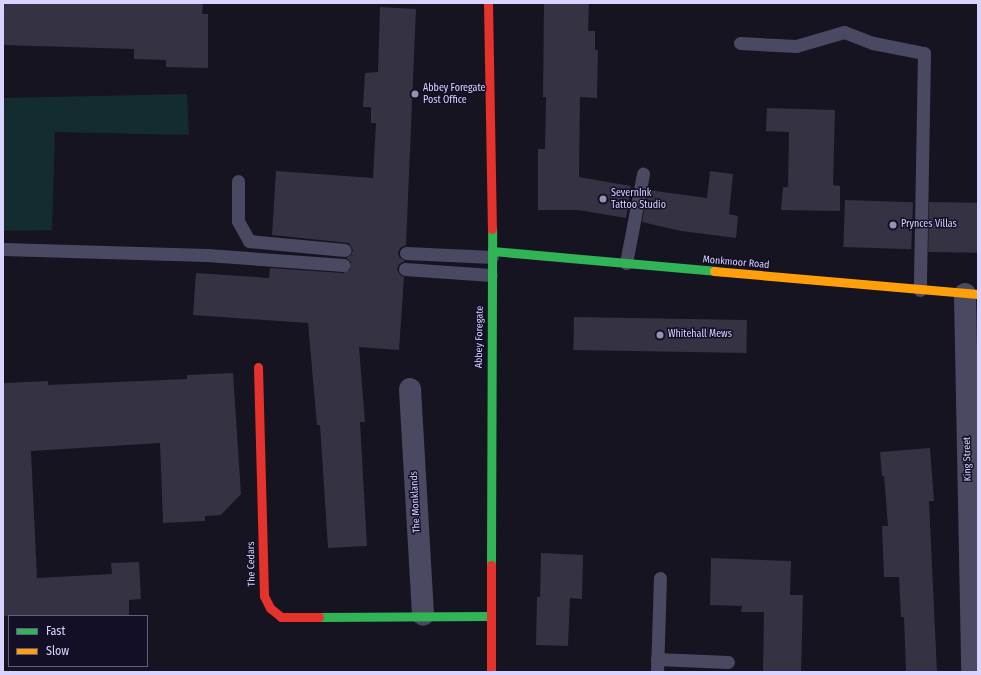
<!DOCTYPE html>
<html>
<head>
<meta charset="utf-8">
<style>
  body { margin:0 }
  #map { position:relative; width:981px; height:675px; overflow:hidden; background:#161421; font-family:"Fira Sans Condensed",sans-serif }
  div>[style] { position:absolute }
  .green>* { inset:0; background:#132c2d }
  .building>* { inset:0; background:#343243; transform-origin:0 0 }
  .lane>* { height:13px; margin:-6.5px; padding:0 6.5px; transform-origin:6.5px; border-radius:6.5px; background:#4a4962 }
  .street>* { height:22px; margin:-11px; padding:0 11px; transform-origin:11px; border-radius:11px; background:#4a4962 }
  .fast>* { height:9px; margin:-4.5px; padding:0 4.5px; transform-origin:4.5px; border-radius:4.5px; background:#30b455 }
  .slow>* { height:9px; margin:-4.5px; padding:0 4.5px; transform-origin:4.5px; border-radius:4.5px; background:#ff9f0a }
  .jam>* { height:9px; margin:-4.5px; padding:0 4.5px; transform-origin:4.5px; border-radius:4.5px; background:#e5322d }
  .dots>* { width:11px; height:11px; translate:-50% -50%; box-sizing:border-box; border:2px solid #130f26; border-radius:50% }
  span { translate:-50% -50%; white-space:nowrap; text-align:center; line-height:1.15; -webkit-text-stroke:3px #130f26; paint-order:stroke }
  .poi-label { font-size:10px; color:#d9d4ff }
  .left { translate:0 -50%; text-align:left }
  .street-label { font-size:10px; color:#d9d4ff }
  .frame { position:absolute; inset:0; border:4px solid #d9d4ff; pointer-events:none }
  .legend { position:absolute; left:8px; top:615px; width:140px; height:52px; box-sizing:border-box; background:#130f26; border:1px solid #625e7d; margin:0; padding:5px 7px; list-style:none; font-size:12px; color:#d9d4ff }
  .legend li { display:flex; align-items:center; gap:8px; height:20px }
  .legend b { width:20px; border:1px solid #625e7d }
</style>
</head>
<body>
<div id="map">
  <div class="green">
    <i style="clip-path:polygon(187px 94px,189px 135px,55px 132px,52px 230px,3px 231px,3px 98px)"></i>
  </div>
  <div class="building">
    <i style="clip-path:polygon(3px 3px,203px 3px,202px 14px,208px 14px,208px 68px,166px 67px,166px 60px,134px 59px,134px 49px,3px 45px)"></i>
    <i style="clip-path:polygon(544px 3px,589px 3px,588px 31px,595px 31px,595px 50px,598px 50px,597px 98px,580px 97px,579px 177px,631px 186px,626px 218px,578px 210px,538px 210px,538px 149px,545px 149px,546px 97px,543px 97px)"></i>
    <i style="clip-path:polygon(380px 7px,416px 9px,406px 245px,400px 248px,398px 253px,399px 257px,405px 261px,399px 264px,397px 269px,400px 275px,404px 277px,399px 350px,359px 347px,365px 422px,360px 422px,367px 546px,328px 548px,320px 425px,317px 425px,308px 323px,193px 315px,196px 273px,269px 278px,270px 268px,343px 273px,350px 270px,351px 262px,346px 258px,351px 255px,353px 250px,349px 243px,272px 235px,276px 171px,373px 178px,376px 123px,371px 123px,371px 107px,363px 107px,365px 73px,378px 72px)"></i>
    <i style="clip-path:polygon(767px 108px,835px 110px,833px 185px,840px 186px,840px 211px,781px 210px,783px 187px,788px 187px,789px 132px,766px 131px)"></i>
    <i style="clip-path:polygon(710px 171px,733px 174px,729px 214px,738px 216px,736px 238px,681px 231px,642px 222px,648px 190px,707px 198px)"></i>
    <i style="left:845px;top:200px;width:68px;height:47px;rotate:2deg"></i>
    <i style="left:929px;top:202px;width:49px;height:50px;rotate:1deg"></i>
    <i style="left:574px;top:317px;width:173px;height:33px;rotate:1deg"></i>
    <i style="clip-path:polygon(233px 373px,241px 494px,221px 515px,205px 516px,205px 521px,163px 523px,160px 443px,31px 451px,37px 578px,112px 574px,111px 563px,139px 562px,141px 599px,129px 600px,129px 616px,3px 616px,3px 383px,48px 381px,48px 385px,187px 379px,187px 375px)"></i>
    <i style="clip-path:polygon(930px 448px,934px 501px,929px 501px,937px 672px,906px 672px,904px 617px,901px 617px,899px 577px,884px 577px,882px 526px,888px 526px,884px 476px,882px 476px,880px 452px)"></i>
    <i style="clip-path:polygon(541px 553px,583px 555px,582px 599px,570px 598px,568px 646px,536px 645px,537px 597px,540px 597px)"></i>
    <i style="clip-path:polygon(711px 558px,791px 561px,790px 595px,803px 595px,801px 672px,763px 672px,764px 612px,741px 612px,742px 606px,710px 605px)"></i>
  </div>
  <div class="lane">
    <i style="left:740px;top:43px;width:56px;rotate:3.1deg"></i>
    <i style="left:796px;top:46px;width:50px;rotate:-16.3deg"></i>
    <i style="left:844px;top:32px;width:31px;rotate:21deg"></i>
    <i style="left:873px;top:43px;width:52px;rotate:11.1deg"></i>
    <i style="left:924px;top:53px;width:237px;rotate:91deg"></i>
    <i style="left:238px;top:181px;width:40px;rotate:90deg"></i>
    <i style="left:238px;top:221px;width:23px;rotate:61deg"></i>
    <i style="left:249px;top:241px;width:96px;rotate:5.4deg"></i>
    <i style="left:3px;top:249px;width:204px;rotate:1.7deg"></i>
    <i style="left:207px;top:255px;width:137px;rotate:4.2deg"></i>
    <i style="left:406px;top:253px;width:86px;rotate:2.7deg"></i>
    <i style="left:626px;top:263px;width:91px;rotate:-79.2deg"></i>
    <i style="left:405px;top:269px;width:86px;rotate:4deg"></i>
    <i style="left:657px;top:659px;width:71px;rotate:2.4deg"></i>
    <i style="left:657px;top:672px;width:94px;rotate:-88.2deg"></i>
  </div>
  <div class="street">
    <i style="left:965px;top:294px;width:378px;rotate:88.9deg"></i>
    <i style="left:410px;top:389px;width:226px;rotate:86.7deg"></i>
  </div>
  <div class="fast">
    <i style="left:492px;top:251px;width:223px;rotate:5.1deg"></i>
    <i style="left:491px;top:565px;width:336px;rotate:-89.8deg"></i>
    <i style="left:319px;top:617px;width:171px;rotate:-0.3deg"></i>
  </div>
  <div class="slow">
    <i style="left:714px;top:271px;width:265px;rotate:5deg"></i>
  </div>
  <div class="jam">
    <i style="left:488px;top:3px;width:226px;rotate:89deg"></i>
    <i style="left:258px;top:367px;width:229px;rotate:88.5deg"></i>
    <i style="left:264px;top:596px;width:13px;rotate:63deg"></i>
    <i style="left:270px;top:608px;width:14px;rotate:39deg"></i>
    <i style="left:281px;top:617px;width:38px"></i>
    <i style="left:491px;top:672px;width:107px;rotate:-90deg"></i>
  </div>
  <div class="dots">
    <i style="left:415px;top:94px;background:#9591b1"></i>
    <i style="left:603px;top:199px;background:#9591b1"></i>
    <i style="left:893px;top:225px;background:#9591b1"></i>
    <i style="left:660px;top:335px;background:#9591b1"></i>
  </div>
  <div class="poi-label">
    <span class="left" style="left:423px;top:94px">Abbey Foregate<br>Post Office</span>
    <span class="left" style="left:611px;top:199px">SevernInk<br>Tattoo Studio</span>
    <span class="left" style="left:901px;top:225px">Prynces Villas</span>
    <span class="left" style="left:668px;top:335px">Whitehall Mews</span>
  </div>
  <div class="street-label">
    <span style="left:736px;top:263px;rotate:5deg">Monkmoor Road</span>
    <span style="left:480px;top:337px;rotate:-89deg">Abbey Foregate</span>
    <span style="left:968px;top:459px;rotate:-91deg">King Street</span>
    <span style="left:416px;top:502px;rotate:-93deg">The Monklands</span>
    <span style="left:252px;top:564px;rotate:-91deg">The Cedars</span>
  </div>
  <div class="frame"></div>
  <ul class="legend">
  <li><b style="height:5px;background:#30b455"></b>Fast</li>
  <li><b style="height:5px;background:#ff9f0a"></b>Slow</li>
  </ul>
</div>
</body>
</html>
